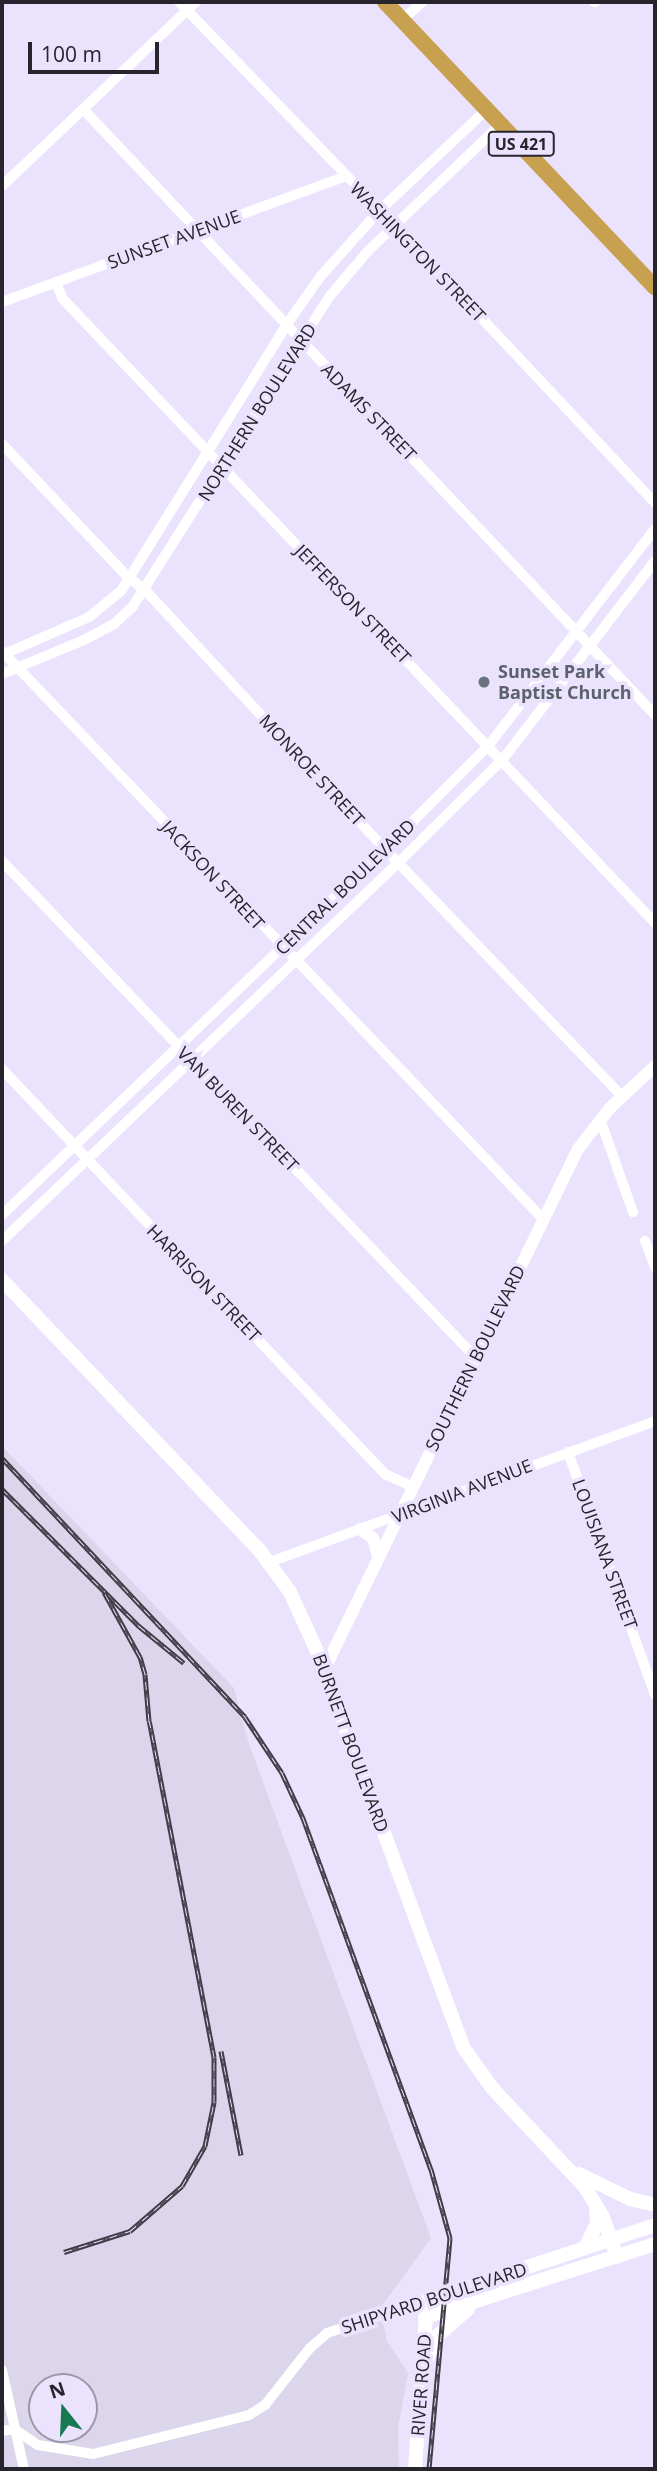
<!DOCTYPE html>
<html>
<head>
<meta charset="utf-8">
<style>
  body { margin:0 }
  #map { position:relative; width:657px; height:2471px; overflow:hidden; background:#ebe3fd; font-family:"Open Sans",sans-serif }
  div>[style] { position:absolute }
  .industrial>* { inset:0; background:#dcd6ec }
  .minor>* { height:10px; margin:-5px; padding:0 5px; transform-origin:5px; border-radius:5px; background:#fff }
  .tertiary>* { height:12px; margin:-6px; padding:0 6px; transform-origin:6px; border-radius:6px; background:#fff }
  .secondary>* { height:14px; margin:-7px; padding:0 7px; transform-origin:7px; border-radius:7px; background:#fff }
  .trunk>* { height:16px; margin:-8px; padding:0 8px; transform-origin:8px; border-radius:8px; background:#c7a050 }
  .rail>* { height:5px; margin-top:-2.5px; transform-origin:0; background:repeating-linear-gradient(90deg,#ebe3fd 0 8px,#413d48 0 16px); box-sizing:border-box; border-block:2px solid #413d48 }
  .dots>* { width:19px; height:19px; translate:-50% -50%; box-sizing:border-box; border:4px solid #ebe3fd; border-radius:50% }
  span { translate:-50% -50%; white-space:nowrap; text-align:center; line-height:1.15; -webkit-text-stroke:7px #ebe3fd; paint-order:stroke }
  .shield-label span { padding:2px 5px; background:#ebe3fd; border:2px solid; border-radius:5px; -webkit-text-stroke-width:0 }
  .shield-label { font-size:16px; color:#27242d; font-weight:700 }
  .street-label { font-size:18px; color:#27242d }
  .worship-label { font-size:18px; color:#5b616d; font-weight:700 }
  .left { translate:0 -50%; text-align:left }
  .frame { position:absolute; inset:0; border:4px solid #27242d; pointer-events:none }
  .north { position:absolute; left:28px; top:2373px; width:70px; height:70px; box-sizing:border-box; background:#ebe3fd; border:2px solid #9d97aa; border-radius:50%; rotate:342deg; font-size:19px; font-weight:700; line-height:28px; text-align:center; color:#27242d }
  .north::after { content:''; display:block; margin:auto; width:24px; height:32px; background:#157a52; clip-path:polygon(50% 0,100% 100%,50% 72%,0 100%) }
  .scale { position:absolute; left:28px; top:42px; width:131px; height:32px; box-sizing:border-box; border:4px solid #27242d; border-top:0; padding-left:9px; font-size:21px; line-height:24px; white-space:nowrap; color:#27242d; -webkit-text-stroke:5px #ebe3fd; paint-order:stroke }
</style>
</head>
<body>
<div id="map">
  <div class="industrial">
    <i style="clip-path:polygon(evenodd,2px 1446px,234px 1688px,249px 1744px,431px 2238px,380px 2309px,387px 2341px,408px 2373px,398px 2428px,399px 2469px,2px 2469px,2px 1446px,42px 2387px,84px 2387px,84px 2429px,42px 2429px,42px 2387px)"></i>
  </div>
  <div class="minor">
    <i style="left:179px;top:2px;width:289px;rotate:46deg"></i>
    <i style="left:380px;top:210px;width:402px;rotate:46.8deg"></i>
    <i style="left:594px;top:2px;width:1px"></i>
    <i style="left:402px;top:20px;width:27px;rotate:-42deg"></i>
    <i style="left:83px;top:109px;width:833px;rotate:46.65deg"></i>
    <i style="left:2px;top:186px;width:267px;rotate:-43.5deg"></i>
    <i style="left:56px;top:282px;width:17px;rotate:69deg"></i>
    <i style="left:62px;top:298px;width:862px;rotate:46.5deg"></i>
    <i style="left:2px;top:302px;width:367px;rotate:-20.1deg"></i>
    <i style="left:2px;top:444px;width:180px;rotate:46.6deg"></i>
    <i style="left:126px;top:575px;width:26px;rotate:39deg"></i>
    <i style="left:146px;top:591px;width:352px;rotate:47.2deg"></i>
    <i style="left:385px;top:849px;width:342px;rotate:46.2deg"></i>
    <i style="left:2px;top:651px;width:784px;rotate:46.39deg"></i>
    <i style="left:2px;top:655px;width:95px;rotate:-23.6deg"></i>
    <i style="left:89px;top:617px;width:41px;rotate:-39.1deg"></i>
    <i style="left:121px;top:591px;width:314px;rotate:-58.1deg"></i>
    <i style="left:287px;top:324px;width:57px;rotate:-54.9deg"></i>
    <i style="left:320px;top:277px;width:90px;rotate:-48.2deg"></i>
    <i style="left:380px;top:210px;width:147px;rotate:-43.3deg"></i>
    <i style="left:2px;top:674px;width:89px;rotate:-22.5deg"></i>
    <i style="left:84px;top:640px;width:34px;rotate:-28deg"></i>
    <i style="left:114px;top:624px;width:26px;rotate:-43deg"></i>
    <i style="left:133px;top:606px;width:367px;rotate:-57.6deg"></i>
    <i style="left:330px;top:296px;width:59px;rotate:-49.8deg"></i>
    <i style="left:368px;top:251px;width:184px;rotate:-43.7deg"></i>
    <i style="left:2px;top:861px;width:685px;rotate:46.36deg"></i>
    <i style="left:2px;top:1069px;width:557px;rotate:46.6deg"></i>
    <i style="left:385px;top:1474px;width:31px;rotate:25deg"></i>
    <i style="left:600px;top:1119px;width:99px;rotate:70.5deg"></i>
    <i style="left:2px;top:1215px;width:530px;rotate:-43.7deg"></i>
    <i style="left:385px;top:849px;width:147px;rotate:-45deg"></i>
    <i style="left:489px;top:745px;width:272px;rotate:-52.5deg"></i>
    <i style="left:2px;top:1241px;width:549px;rotate:-43.67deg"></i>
    <i style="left:399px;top:862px;width:146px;rotate:-44.7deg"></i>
    <i style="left:503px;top:759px;width:250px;rotate:-52.5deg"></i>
    <i style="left:645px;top:1241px;width:28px;rotate:69deg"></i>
    <i style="left:568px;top:1452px;width:258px;rotate:70.3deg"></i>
    <i style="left:270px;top:1562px;width:410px;rotate:-20.1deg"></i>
    <i style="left:2px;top:2370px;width:101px;rotate:77.5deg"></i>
    <i style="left:2px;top:2431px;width:12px;rotate:-9deg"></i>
    <i style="left:14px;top:2429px;width:29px;rotate:34deg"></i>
    <i style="left:38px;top:2445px;width:56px;rotate:9.3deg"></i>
    <i style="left:93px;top:2454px;width:161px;rotate:-14deg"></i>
    <i style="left:249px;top:2415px;width:19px;rotate:-32deg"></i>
    <i style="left:265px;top:2405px;width:73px;rotate:-51.7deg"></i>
    <i style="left:310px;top:2348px;width:23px;rotate:-41deg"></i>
    <i style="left:327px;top:2333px;width:105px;rotate:-18.3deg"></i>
  </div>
  <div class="tertiary">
    <i style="left:360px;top:1529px;width:16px;rotate:35deg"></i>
    <i style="left:373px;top:1538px;width:20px;rotate:75deg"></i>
    <i style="left:324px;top:1670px;width:580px;rotate:-64.01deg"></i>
    <i style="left:578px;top:1149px;width:52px;rotate:-52deg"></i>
    <i style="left:610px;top:1108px;width:62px;rotate:-43deg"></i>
  </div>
  <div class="secondary">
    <i style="left:2px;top:1280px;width:374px;rotate:46.4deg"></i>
    <i style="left:260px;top:1551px;width:51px;rotate:53.8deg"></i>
    <i style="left:290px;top:1592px;width:63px;rotate:65.5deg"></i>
    <i style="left:316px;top:1649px;width:424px;rotate:69.7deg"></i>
    <i style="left:463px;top:2047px;width:52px;rotate:54.5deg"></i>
    <i style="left:493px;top:2089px;width:134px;rotate:46.8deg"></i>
    <i style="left:585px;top:2187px;width:35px;rotate:59deg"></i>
    <i style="left:603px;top:2217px;width:42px;rotate:70.7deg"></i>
    <i style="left:579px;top:2174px;width:57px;rotate:26.1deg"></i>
    <i style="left:630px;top:2199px;width:26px;rotate:13deg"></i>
    <i style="left:585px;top:2248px;width:28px;rotate:-64deg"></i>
    <i style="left:597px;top:2223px;width:15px;rotate:-94deg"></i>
    <i style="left:425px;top:2317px;width:241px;rotate:-17.6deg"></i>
    <i style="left:427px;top:2359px;width:24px;rotate:-68deg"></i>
    <i style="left:436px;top:2337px;width:43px;rotate:-41.2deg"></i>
    <i style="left:415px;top:2469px;width:169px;rotate:-85.9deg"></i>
    <i style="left:427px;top:2300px;width:240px;rotate:-18.2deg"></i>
  </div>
  <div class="trunk">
    <i style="left:385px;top:2px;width:393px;rotate:46.6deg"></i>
  </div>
  <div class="rail">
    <i style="left:2px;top:1458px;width:355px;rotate:46.8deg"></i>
    <i style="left:245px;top:1717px;width:67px;rotate:56.5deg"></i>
    <i style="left:282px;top:1773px;width:50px;rotate:65deg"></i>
    <i style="left:303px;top:1818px;width:374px;rotate:70deg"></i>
    <i style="left:431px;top:2169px;width:72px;rotate:74.6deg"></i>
    <i style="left:450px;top:2238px;width:232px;rotate:95.2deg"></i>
    <i style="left:2px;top:1489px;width:194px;rotate:45deg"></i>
    <i style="left:139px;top:1626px;width:58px;rotate:39.4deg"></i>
    <i style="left:221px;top:2051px;width:106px;rotate:79.1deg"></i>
    <i style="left:64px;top:2252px;width:69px;rotate:-17.7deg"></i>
    <i style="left:130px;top:2231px;width:69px;rotate:-40.9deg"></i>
    <i style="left:182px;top:2186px;width:46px;rotate:-60.1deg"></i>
    <i style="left:205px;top:2146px;width:45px;rotate:-78.4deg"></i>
    <i style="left:214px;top:2102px;width:45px;rotate:-90deg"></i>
    <i style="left:214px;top:2057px;width:342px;rotate:-100.9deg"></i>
    <i style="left:149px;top:1721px;width:47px;rotate:-94.9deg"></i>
    <i style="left:145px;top:1674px;width:18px;rotate:-106deg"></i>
    <i style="left:140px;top:1657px;width:74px;rotate:-119deg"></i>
  </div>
  <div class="dots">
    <i style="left:484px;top:682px;background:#6b7280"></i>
  </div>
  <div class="shield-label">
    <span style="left:521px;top:144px">US 421</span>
  </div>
  <div class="street-label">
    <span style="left:174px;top:239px;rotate:-20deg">SUNSET AVENUE</span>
    <span style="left:418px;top:252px;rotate:46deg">WASHINGTON STREET</span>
    <span style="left:257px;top:412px;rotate:-58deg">NORTHERN BOULEVARD</span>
    <span style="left:369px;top:412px;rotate:46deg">ADAMS STREET</span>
    <span style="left:353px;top:604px;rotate:46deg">JEFFERSON STREET</span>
    <span style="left:312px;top:770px;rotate:47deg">MONROE STREET</span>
    <span style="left:213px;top:875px;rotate:47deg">JACKSON STREET</span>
    <span style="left:345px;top:887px;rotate:-44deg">CENTRAL BOULEVARD</span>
    <span style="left:238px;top:1109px;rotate:46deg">VAN BUREN STREET</span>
    <span style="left:204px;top:1283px;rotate:46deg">HARRISON STREET</span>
    <span style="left:475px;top:1358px;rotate:-64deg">SOUTHERN BOULEVARD</span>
    <span style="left:462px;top:1491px;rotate:-21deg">VIRGINIA AVENUE</span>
    <span style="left:605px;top:1554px;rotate:70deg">LOUISIANA STREET</span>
    <span style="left:351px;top:1743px;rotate:70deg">BURNETT BOULEVARD</span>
    <span style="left:434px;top:2298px;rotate:-18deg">SHIPYARD BOULEVARD</span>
    <span style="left:421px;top:2385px;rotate:-86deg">RIVER ROAD</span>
  </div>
  <div class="worship-label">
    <span class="left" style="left:498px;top:682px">Sunset Park<br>Baptist Church</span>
  </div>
  <div class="frame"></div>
  <div class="north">N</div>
  <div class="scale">100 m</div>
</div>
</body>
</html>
